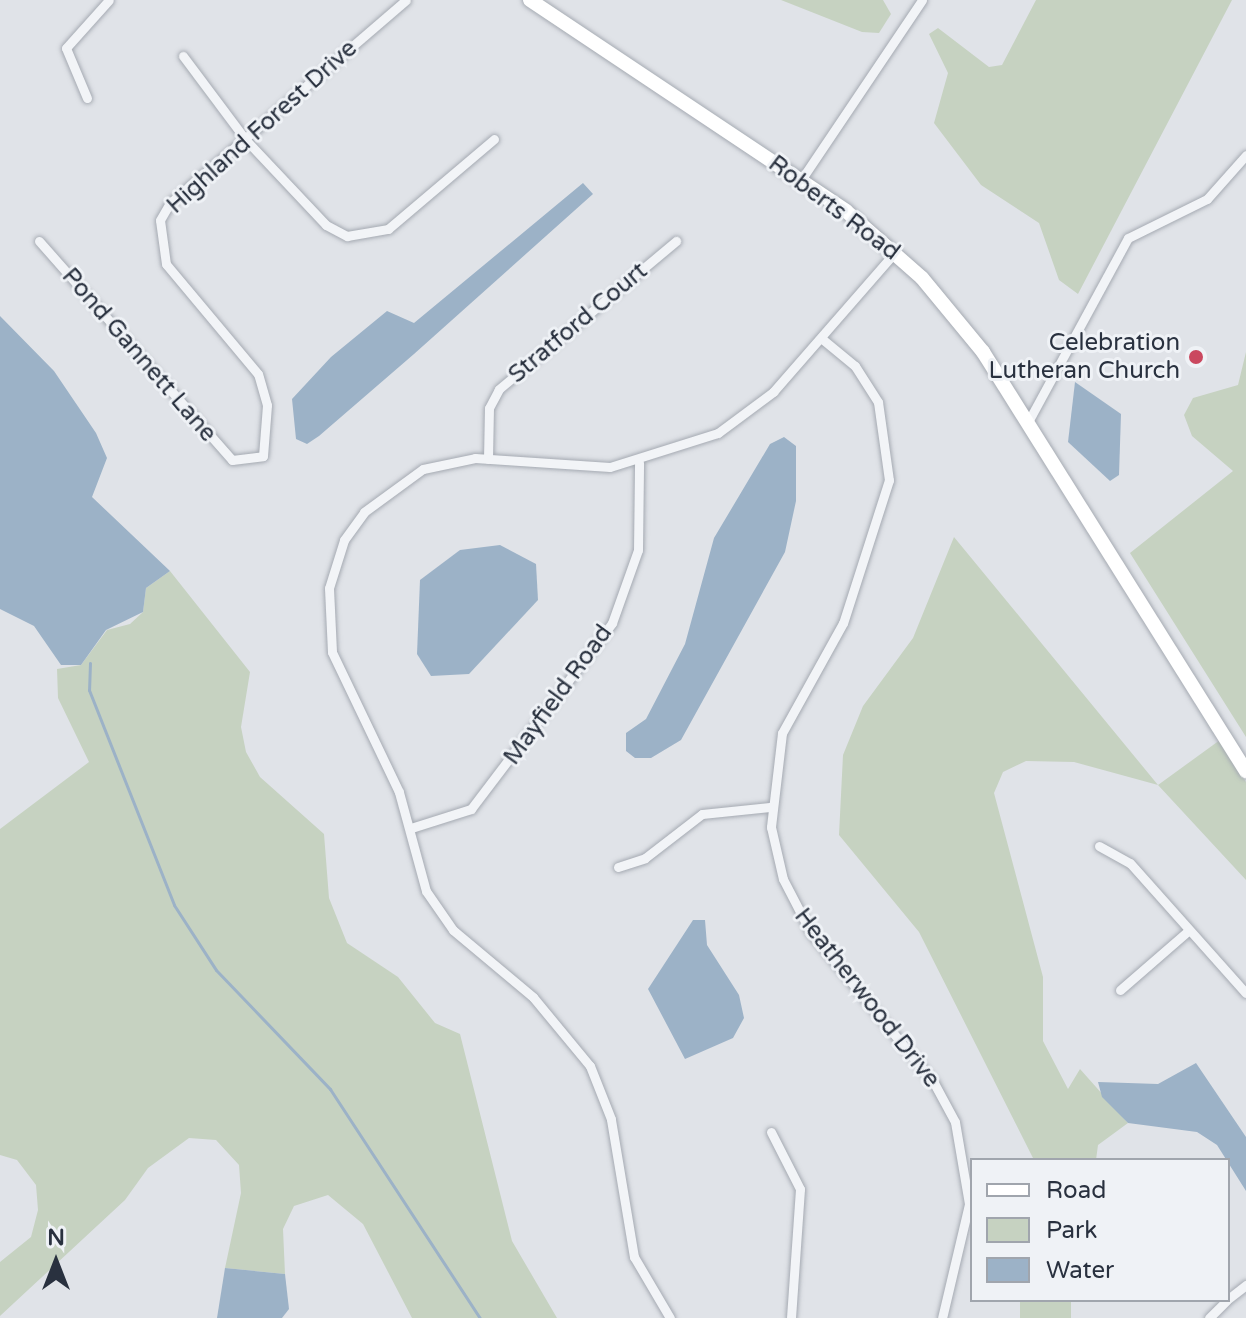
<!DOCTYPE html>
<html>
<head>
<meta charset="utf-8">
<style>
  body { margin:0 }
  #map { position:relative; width:1246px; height:1318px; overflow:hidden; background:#e0e3e8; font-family:"Varela Round",sans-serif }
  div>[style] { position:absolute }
  .green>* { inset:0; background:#c6d2c1; transform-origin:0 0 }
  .water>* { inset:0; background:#9cb2c7 }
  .stream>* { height:3px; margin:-1.5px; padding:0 1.5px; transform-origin:1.5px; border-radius:1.5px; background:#9cb2c7 }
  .roads { filter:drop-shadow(0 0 2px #a5aab2) drop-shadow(0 0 2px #a5aab2) }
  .minor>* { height:9px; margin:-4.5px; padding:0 4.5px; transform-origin:4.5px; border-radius:4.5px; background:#f2f4f7 }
  .primary>* { height:14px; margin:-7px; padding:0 7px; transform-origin:7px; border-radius:7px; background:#fff }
  .dots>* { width:22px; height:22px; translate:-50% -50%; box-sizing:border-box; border:4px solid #eff2f6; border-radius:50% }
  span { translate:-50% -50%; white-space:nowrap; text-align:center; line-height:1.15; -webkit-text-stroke:6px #eff2f6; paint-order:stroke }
  .street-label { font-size:24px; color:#29313f }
  .poi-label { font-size:24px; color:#29313f }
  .right { translate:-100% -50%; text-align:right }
  .legend { position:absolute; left:970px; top:1158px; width:260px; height:144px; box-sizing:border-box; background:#eff2f6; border:2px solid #a0a5ad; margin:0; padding:10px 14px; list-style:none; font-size:24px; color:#29313f }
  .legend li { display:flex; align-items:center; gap:16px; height:40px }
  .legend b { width:40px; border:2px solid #a0a5ad }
  .north { position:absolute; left:16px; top:1222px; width:80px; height:80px; -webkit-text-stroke:6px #eff2f6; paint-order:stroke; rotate:0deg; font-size:22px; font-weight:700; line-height:32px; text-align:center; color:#29313f }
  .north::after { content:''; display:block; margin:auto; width:28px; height:36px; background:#29313f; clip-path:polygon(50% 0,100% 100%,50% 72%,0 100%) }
</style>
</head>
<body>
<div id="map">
  <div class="green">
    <i style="clip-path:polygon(781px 0,883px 0,891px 14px,879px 33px,862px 32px)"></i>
    <i style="clip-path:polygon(1036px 0,1232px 0,1078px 294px,1059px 280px,1039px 223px,981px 185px,934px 123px,948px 73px,929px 34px,938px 28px,989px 67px,1002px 65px)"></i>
    <i style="clip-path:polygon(1246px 352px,1246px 737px,1130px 553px,1233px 471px,1192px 436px,1184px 415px,1193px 398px,1238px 385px)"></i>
    <i style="clip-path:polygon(954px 537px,1158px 785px,1220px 740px,1246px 782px,1246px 880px,1158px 785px,1074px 762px,1026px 761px,1003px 772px,994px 793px,1043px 977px,1043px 1041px,1068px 1089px,1080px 1069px,1128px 1123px,1098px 1145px,1096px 1160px,1034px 1160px,919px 932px,839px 835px,843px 755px,863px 706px,913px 638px)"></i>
    <i style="clip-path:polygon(170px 571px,250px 672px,241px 727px,246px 752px,260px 777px,324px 834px,329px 898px,347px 943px,398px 977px,435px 1023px,460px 1034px,512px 1241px,557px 1318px,412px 1318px,363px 1224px,328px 1195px,294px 1206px,283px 1229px,285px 1274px,225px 1268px,241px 1193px,239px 1165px,216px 1140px,189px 1138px,148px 1168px,125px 1200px,0 1316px,0 1262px,31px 1237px,38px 1210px,36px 1185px,17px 1160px,0 1155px,0 829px,89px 762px,58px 698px,57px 669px,81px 665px,107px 630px,130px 624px,143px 612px,146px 588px)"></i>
    <i style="left:1020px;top:1300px;width:51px;height:19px"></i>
  </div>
  <div class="water">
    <i style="clip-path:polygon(583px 183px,593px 194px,414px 354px,319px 436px,307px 444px,296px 439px,292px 399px,331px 357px,387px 311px,414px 323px)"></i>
    <i style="clip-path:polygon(0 316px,54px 371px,96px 433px,107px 458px,92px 497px,170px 571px,146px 588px,143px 612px,106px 630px,81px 665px,61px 665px,34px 626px,0 609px)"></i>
    <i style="clip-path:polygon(1075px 382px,1121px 414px,1119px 475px,1110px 481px,1068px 442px)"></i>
    <i style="clip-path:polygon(784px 437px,796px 446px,796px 501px,785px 552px,681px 740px,651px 758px,635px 758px,626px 751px,626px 733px,646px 719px,685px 644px,714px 538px,770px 444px)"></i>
    <i style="clip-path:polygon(500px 545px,536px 564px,538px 600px,469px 674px,431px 676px,417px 654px,420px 580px,460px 550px)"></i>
    <i style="clip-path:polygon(693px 920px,705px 920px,707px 945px,739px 995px,744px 1018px,733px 1038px,685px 1059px,648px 989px)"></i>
    <i style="clip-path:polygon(1196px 1063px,1246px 1137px,1246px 1191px,1217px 1145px,1197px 1132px,1128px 1123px,1102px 1097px,1098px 1082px,1158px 1084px)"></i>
    <i style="clip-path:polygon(225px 1268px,285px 1274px,289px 1309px,282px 1318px,217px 1318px)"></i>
  </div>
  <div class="stream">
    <i style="left:90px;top:663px;width:27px;rotate:92deg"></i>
    <i style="left:89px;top:690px;width:231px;rotate:68.4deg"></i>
    <i style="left:174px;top:905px;width:77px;rotate:57.1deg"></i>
    <i style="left:216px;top:970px;width:165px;rotate:46.2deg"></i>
    <i style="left:330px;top:1089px;width:274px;rotate:56.8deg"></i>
  </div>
  <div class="roads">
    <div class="minor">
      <i style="left:183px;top:56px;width:104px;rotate:53.2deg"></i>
      <i style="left:245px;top:139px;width:118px;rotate:46.7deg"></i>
      <i style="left:326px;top:225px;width:24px;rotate:28deg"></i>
      <i style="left:347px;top:236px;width:42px;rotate:-9.7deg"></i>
      <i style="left:388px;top:229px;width:139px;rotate:-40.3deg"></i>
      <i style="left:87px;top:98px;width:54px;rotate:-112.8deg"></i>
      <i style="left:66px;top:48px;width:64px;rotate:-48.1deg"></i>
      <i style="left:801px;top:180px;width:217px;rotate:-56.1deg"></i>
      <i style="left:39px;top:241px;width:292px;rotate:48.6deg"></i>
      <i style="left:232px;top:460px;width:31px;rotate:-7deg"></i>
      <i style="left:263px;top:456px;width:51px;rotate:-85.5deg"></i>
      <i style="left:267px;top:405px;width:32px;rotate:-106deg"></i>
      <i style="left:258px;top:374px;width:143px;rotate:-129.9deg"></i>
      <i style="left:166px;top:264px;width:44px;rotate:-97.8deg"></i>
      <i style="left:160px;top:220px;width:20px;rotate:-60deg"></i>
      <i style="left:170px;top:203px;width:311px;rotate:-40.7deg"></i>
      <i style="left:821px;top:338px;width:44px;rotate:39.5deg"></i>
      <i style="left:855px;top:366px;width:43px;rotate:57.4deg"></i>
      <i style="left:878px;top:402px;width:79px;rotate:82deg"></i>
      <i style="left:889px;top:480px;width:150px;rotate:107.8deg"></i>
      <i style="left:843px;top:623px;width:126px;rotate:119deg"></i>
      <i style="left:782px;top:733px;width:95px;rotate:96.7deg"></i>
      <i style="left:771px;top:827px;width:53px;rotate:77deg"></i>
      <i style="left:783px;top:879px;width:61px;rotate:62.6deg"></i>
      <i style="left:811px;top:933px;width:194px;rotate:50.6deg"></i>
      <i style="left:934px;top:1083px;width:44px;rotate:61.7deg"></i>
      <i style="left:955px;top:1122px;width:83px;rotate:80.3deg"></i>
      <i style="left:969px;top:1204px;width:117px;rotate:103.3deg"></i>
      <i style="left:1028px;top:422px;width:209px;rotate:-61.5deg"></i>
      <i style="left:1128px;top:238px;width:88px;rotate:-26.3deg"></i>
      <i style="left:1207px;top:199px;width:59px;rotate:-48.4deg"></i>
      <i style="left:488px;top:459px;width:51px;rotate:-88.9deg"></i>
      <i style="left:489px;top:408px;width:21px;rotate:-62deg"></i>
      <i style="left:499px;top:389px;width:231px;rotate:-39.9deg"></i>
      <i style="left:411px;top:828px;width:63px;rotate:-17.6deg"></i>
      <i style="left:471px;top:809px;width:233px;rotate:-52.8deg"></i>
      <i style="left:612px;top:623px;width:77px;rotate:-70.4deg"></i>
      <i style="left:638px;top:550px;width:87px;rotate:-89.3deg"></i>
      <i style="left:1099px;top:846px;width:35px;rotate:29deg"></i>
      <i style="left:1130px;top:863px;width:174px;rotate:48.3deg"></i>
      <i style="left:618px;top:867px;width:28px;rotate:-18deg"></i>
      <i style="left:645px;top:858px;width:72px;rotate:-37.7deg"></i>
      <i style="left:702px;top:814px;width:68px;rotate:-5.9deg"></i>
      <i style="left:1120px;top:990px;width:91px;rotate:-41deg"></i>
      <i style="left:771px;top:1132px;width:64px;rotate:63deg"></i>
      <i style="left:800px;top:1189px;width:129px;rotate:94deg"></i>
      <i style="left:1228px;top:1299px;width:23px;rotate:-38deg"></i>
      <i style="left:670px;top:1318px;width:71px;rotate:-120.5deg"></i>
      <i style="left:634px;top:1257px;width:140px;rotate:-99.5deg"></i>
      <i style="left:611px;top:1119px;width:57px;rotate:-111.6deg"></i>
      <i style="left:590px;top:1066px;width:89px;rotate:-129.6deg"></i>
      <i style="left:533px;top:997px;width:104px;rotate:-140.1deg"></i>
      <i style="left:453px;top:930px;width:47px;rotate:-124.7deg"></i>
      <i style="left:426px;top:891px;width:103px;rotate:-105.3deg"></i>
      <i style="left:399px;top:792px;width:155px;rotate:-115.6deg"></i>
      <i style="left:332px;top:652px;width:64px;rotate:-92.7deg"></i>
      <i style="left:329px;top:588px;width:50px;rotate:-72.6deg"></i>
      <i style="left:344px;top:540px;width:34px;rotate:-54deg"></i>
      <i style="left:364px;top:512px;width:73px;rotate:-36.1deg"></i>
      <i style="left:423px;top:469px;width:53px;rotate:-11.9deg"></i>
      <i style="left:475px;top:458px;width:135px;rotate:3.8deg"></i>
      <i style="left:610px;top:467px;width:113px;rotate:-17.5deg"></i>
      <i style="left:718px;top:433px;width:69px;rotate:-36.7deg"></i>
      <i style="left:773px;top:392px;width:186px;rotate:-48.9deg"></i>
      <i style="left:1209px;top:1318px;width:25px;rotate:-45deg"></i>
    </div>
    <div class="primary">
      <i style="left:530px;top:0;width:380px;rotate:33.7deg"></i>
      <i style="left:846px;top:211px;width:101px;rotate:41.4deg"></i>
      <i style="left:922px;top:278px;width:96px;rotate:50.5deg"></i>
      <i style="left:983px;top:352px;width:495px;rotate:57.9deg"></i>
    </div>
  </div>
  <div class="dots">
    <i style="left:1196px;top:357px;background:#ca485f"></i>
  </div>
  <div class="street-label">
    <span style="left:262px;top:127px;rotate:-42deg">Highland Forest Drive</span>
    <span style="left:834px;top:208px;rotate:37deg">Roberts Road</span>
    <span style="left:578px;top:323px;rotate:-40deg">Stratford Court</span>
    <span style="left:139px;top:355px;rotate:49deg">Pond Gannett Lane</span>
    <span style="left:558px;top:695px;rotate:-54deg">Mayfield Road</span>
    <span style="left:867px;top:998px;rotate:52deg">Heatherwood Drive</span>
  </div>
  <div class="poi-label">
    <span class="right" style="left:1180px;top:357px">Celebration<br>Lutheran Church</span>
  </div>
  <ul class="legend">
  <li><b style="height:10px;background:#fff"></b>Road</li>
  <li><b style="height:22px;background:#c6d2c1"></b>Park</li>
  <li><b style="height:22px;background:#9cb2c7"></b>Water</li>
  </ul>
  <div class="north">N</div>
</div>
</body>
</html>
